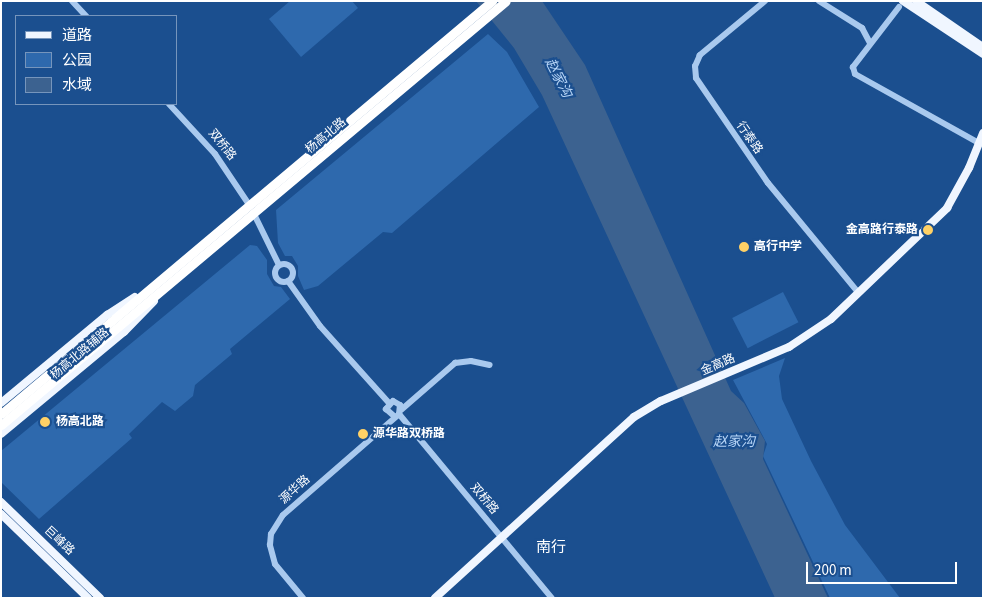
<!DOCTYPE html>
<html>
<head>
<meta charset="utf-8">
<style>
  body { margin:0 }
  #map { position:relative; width:984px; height:599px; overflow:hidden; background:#1b4f8f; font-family:"Source Sans 3","Noto Sans SC",sans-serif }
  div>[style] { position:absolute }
  .green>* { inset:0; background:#2e69ad; transform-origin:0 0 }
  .water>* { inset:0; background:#3c6290 }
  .minor>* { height:6px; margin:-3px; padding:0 3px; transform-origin:3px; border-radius:3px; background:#a9c9ee }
  .minor>.ring { margin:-3px; padding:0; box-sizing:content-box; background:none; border:6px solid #a9c9ee; border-radius:50% }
  .major>* { height:8px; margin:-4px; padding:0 4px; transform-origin:4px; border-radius:4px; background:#f0f6ff }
  .highway>* { height:9px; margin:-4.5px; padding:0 4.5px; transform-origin:4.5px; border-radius:4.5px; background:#fff }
  .dots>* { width:14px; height:14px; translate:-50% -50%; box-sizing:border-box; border:2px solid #1b4f8f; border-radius:50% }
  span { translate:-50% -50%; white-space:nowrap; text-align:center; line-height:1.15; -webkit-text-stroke:4.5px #1b4f8f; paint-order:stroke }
  .street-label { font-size:12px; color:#fff }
  .poi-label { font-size:12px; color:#fff; font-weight:700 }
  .right { translate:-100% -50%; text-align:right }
  .left { translate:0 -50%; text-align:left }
  .water-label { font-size:14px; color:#b5d3f5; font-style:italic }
  .quarter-label { font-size:15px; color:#fff }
  .frame { position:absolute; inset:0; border:2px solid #fff; pointer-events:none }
  .legend { position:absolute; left:15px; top:15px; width:162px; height:90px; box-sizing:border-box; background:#1b4f8f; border:1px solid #7695bc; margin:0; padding:6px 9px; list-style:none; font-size:15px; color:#fff }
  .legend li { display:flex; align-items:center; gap:10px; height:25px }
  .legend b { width:25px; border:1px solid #7695bc }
  .scale { position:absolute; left:806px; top:562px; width:151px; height:22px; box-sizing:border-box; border:2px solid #fff; border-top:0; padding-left:6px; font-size:15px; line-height:18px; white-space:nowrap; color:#fff; -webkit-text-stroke:4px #1b4f8f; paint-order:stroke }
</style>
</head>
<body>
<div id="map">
  <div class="green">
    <i style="clip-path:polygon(290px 1px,352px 1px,358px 8px,301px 57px,269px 19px)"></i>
    <i style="clip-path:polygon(488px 34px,507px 52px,539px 107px,392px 233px,383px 232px,318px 286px,304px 290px,298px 276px,298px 266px,292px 256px,285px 256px,278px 243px,276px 210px)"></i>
    <i style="clip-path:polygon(250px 245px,257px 246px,267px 260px,267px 274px,274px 286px,281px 287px,290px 299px,230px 349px,232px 354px,195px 385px,193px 396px,175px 411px,162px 402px,129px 434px,132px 438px,39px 519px,1px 482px,1px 451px)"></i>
    <i style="left:783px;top:292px;width:34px;height:57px;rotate:63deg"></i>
    <i style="clip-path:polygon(785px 358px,779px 376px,782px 399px,811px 461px,845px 525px,900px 598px,830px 598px,763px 456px,767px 444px,733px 380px)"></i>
  </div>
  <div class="water">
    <i style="clip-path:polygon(476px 1px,542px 1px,585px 65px,731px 391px,744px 403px,765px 441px,763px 459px,828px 598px,775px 598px,542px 95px,514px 48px)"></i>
  </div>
  <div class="minor">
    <i style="left:72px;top:1px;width:21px;rotate:47deg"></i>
    <i style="left:765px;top:1px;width:85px;rotate:140.3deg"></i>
    <i style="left:700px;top:55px;width:12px;rotate:114deg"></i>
    <i style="left:695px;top:66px;width:12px;rotate:85deg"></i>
    <i style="left:696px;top:78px;width:127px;rotate:55.6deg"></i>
    <i style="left:768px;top:183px;width:141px;rotate:50.5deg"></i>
    <i style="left:819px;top:1px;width:51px;rotate:32.1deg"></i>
    <i style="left:862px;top:28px;width:17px;rotate:62deg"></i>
    <i style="left:899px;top:7px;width:76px;rotate:127.5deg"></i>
    <i style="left:853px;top:67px;width:7px;rotate:74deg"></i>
    <i style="left:855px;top:74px;width:142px;rotate:29.1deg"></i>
    <i style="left:169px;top:104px;width:68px;rotate:47.4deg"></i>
    <i style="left:215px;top:154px;width:63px;rotate:56.1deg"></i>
    <i style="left:254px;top:214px;width:57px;rotate:63.9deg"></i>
    <i class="ring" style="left:275px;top:264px;width:12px;height:12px"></i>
    <i style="left:288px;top:281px;width:55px;rotate:54.6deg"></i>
    <i style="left:320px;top:326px;width:103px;rotate:48.1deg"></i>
    <i style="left:401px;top:410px;width:72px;rotate:-41deg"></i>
    <i style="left:455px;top:363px;width:16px;rotate:-7deg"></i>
    <i style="left:471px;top:361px;width:19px;rotate:12deg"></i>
    <i style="left:399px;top:414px;width:239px;rotate:50.3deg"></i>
    <i style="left:303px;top:598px;width:44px;rotate:-129.5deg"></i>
    <i style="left:275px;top:564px;width:20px;rotate:-105deg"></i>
    <i style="left:270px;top:545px;width:11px;rotate:-85deg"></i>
    <i style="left:271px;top:534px;width:22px;rotate:-58deg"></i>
    <i style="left:283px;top:515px;width:154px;rotate:-41deg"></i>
    <i style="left:399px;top:414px;width:9px;rotate:-84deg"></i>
    <i style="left:400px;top:405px;width:8px;rotate:-150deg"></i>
    <i style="left:393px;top:401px;width:11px;rotate:131deg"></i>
    <i style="left:386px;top:409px;width:11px;rotate:41deg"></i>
  </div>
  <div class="major">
    <i style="left:903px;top:1px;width:96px;rotate:33.5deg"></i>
    <i style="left:916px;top:1px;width:81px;rotate:34.5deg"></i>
    <i style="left:1px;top:403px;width:138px;rotate:-39.7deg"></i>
    <i style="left:107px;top:315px;width:33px;rotate:-33deg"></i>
    <i style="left:1px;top:434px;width:160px;rotate:-39.7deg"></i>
    <i style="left:124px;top:332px;width:43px;rotate:-45.9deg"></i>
    <i style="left:1px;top:502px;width:138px;rotate:44.1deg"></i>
    <i style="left:1px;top:514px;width:121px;rotate:44deg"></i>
    <i style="left:435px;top:598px;width:269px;rotate:-42.3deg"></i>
    <i style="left:634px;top:417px;width:31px;rotate:-31deg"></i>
    <i style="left:661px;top:401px;width:139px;rotate:-22.9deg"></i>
    <i style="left:789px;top:347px;width:50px;rotate:-33.7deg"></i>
    <i style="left:831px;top:319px;width:161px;rotate:-43.7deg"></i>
    <i style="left:947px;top:208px;width:46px;rotate:-61.2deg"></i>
    <i style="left:969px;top:168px;width:38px;rotate:-68deg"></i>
  </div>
  <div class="highway">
    <i style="left:1px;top:414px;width:642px;rotate:-40.07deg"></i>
    <i style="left:1px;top:425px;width:659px;rotate:-40.02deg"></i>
  </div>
  <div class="dots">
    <i style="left:928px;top:230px;background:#ffd166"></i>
    <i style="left:744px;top:247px;background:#ffd166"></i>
    <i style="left:45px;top:422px;background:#ffd166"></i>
    <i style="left:363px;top:434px;background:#ffd166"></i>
  </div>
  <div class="street-label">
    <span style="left:326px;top:136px;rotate:-40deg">杨高北路</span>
    <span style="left:749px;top:138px;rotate:55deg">行泰路</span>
    <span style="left:222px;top:145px;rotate:51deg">双桥路</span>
    <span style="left:80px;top:354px;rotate:-40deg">杨高北路辅路</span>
    <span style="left:718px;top:365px;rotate:-23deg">金高路</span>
    <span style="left:295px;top:490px;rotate:-42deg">源华路</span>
    <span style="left:484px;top:499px;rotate:50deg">双桥路</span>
    <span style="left:59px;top:541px;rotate:43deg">巨峰路</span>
  </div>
  <div class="poi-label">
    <span class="right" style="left:918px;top:230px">金高路行泰路</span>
    <span class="left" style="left:754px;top:247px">高行中学</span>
    <span class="left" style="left:56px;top:422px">杨高北路</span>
    <span class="left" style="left:373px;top:434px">源华路双桥路</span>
  </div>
  <div class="water-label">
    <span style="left:558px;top:78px;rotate:63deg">赵家沟</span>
    <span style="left:734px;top:442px">赵家沟</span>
  </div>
  <div class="quarter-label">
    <span style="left:551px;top:548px">南行</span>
  </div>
  <div class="frame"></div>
  <ul class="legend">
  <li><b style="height:6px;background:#f0f6ff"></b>道路</li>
  <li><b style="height:14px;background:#2e69ad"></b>公园</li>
  <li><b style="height:14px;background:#3c6290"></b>水域</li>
  </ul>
  <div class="scale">200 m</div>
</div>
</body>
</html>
